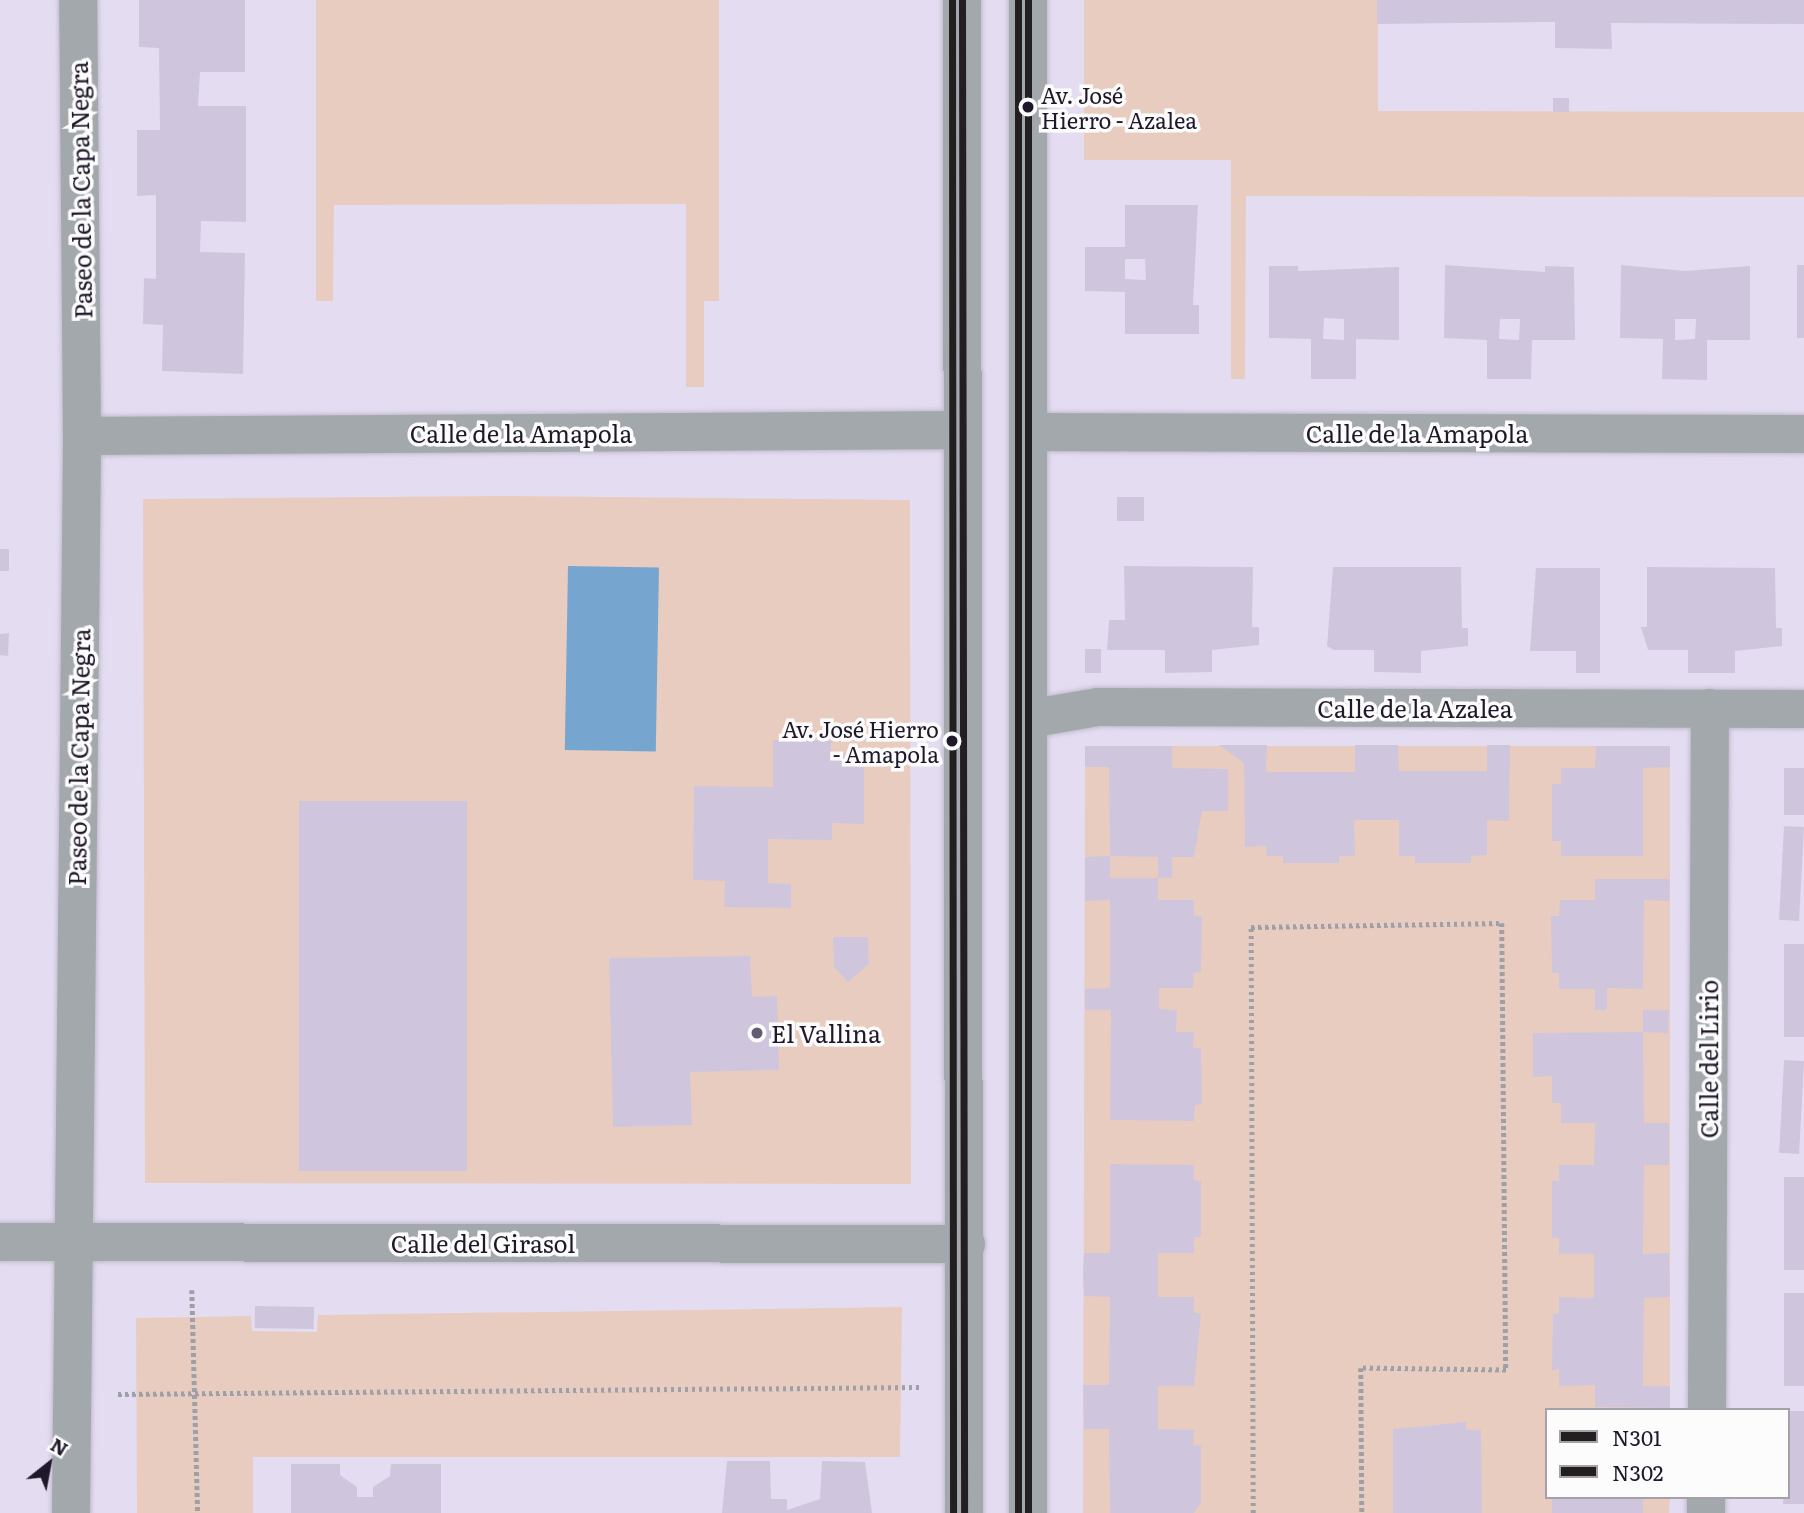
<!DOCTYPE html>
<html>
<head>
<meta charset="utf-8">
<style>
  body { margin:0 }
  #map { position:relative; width:1804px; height:1513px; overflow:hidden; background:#e4ddf2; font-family:Literata,serif }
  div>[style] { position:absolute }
  .green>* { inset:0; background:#e9ccc0 }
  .water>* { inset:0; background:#76a6d0; transform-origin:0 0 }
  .building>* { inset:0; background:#cfc6de; transform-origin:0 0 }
  .path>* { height:4.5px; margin-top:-2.25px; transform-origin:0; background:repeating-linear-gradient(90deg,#9da0a6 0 3.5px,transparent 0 7px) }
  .roads { filter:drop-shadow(0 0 2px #c1bbcc) drop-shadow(0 0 2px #c1bbcc) }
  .minor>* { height:38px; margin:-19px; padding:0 19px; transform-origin:19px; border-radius:19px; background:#a3a8ac }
  .bus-1>* { height:7px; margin:-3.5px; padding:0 3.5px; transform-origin:3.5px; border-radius:3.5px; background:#231f20 }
  .bus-2>* { height:7px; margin:-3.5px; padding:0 3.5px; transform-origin:3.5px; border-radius:3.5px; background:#231f20 }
  .dots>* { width:19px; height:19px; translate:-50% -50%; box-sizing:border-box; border:4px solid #fcfcfc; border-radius:50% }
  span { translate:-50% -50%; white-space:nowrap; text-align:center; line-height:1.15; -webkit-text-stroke:7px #fcfcfc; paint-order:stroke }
  .bus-label { font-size:22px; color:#1f182a }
  .left { translate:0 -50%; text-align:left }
  .right { translate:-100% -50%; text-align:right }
  .street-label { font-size:24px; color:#1f182a }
  .poi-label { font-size:24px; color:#1f182a }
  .legend { position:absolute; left:1545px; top:1408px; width:245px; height:91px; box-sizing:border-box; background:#fcfcfc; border:2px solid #a4a1a8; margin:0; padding:9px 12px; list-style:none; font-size:21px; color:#1f182a }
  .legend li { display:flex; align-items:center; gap:14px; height:35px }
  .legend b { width:35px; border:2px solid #a4a1a8 }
  .north { position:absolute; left:14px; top:1429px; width:70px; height:70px; -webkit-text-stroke:5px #fcfcfc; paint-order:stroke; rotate:31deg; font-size:19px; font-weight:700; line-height:28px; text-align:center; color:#1f182a }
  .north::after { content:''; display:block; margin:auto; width:24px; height:32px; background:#1f182a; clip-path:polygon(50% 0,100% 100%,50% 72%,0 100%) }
</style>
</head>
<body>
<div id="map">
  <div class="green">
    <i style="clip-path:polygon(316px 0,719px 0,719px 301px,704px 301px,704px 387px,686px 387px,686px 204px,334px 205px,333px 301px,316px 301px)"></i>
    <i style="clip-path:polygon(1084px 0,1378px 0,1378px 111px,1804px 112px,1804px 197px,1246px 196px,1245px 379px,1231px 379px,1231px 160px,1084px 160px)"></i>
    <i style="clip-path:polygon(500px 496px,910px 500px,911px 1184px,145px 1183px,143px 499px)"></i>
    <i style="clip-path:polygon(1085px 746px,1670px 746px,1670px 1410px,1547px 1410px,1547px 1497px,1670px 1497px,1669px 1513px,1083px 1513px)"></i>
    <i style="clip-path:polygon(902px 1307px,900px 1457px,253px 1457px,253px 1513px,137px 1513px,136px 1318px,251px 1316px,252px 1331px,317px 1332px,318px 1315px)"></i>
  </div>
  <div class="water">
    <i style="left:568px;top:566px;width:91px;height:184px;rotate:1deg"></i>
  </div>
  <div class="building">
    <i style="clip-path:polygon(139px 0,245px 0,245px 72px,200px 72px,198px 106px,246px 106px,246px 222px,201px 221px,200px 252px,245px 253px,243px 374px,162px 371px,163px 325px,143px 324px,144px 278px,156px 279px,156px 195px,137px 196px,137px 130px,160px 130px,159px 48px,139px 47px)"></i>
    <i style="clip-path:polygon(1377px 0,1804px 0,1804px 24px,1611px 23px,1612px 49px,1555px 48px,1555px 22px,1377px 24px)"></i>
    <i style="left:1553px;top:98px;width:16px;height:14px"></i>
    <i style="clip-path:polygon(evenodd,1125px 205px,1198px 205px,1193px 305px,1199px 305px,1199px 334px,1125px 334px,1125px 292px,1085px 291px,1085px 247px,1125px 247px,1125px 205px,1125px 259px,1145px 259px,1146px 280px,1125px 279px,1125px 259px)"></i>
    <i style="clip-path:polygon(evenodd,1445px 265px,1545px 272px,1545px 266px,1574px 267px,1575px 340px,1532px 340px,1531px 379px,1487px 379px,1487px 340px,1444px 338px,1445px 265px,1500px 319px,1520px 319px,1519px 340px,1499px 339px,1500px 319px)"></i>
    <i style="clip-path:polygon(evenodd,1621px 265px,1685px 271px,1750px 266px,1750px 340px,1707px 340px,1707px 380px,1662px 379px,1663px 339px,1620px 338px,1621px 265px,1675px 319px,1696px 319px,1695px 339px,1675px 340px,1675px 319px)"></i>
    <i style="left:1797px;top:265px;width:7px;height:73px"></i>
    <i style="clip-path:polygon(evenodd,1269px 266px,1298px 266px,1298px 271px,1399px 267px,1399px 340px,1356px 339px,1356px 379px,1311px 379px,1311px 339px,1269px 338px,1269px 266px,1324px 318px,1344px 319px,1344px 340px,1323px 339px,1324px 318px)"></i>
    <i style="left:1117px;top:497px;width:27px;height:24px"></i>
    <i style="left:0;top:549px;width:9px;height:22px"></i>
    <i style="clip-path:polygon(1124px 566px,1253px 567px,1252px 627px,1259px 627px,1259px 645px,1212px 650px,1212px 672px,1165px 673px,1165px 650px,1107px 650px,1109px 620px,1125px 620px)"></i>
    <i style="clip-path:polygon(1333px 567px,1461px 567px,1462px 628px,1468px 628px,1468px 646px,1421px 651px,1421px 673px,1374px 672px,1374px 650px,1334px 650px,1327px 646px)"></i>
    <i style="clip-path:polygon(1647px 567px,1775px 568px,1776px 628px,1782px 628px,1782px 646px,1735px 651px,1735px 673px,1688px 673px,1688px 650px,1648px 650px,1641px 627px,1647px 627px)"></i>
    <i style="clip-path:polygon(1536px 568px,1600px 568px,1600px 673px,1576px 673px,1576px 651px,1530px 651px)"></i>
    <i style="clip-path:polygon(9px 633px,8px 656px,0 655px,0 634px)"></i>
    <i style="left:1085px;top:649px;width:16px;height:24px"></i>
    <i style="clip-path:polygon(773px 740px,831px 741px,831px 753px,864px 753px,864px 824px,832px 823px,832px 840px,768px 839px,768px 883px,791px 884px,791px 908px,724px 907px,725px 881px,693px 880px,694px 786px,773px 787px)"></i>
    <i style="clip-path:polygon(1219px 745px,1267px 745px,1266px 772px,1355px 772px,1355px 745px,1398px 745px,1399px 771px,1487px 771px,1487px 745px,1510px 745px,1509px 821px,1487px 820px,1487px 855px,1471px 856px,1471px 863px,1415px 863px,1415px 856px,1399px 856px,1399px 820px,1354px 820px,1355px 856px,1339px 856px,1339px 863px,1283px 863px,1283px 856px,1266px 856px,1267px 846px,1245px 847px,1244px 763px)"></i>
    <i style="clip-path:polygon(1085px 746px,1172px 746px,1172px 768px,1228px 769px,1228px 811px,1202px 811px,1194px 857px,1172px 857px,1172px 878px,1158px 878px,1158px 857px,1110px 856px,1110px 878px,1158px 878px,1158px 900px,1194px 900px,1194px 916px,1202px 916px,1201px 972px,1194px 973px,1193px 988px,1159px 988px,1159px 1009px,1177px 1010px,1176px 1032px,1194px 1032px,1193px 1048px,1201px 1048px,1202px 1104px,1195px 1105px,1194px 1121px,1110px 1120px,1111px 1010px,1085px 1010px,1085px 989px,1110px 988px,1110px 900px,1085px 901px,1085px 857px,1110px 856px,1109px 767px,1085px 767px)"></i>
    <i style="clip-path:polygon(1596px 746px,1670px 746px,1670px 767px,1643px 768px,1643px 856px,1561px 856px,1561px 841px,1552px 841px,1552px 784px,1561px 784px,1561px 768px,1595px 768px)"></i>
    <i style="left:1784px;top:768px;width:20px;height:47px"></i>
    <i style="left:467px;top:801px;width:370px;height:168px;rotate:90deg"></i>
    <i style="left:1784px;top:826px;width:20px;height:94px;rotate:3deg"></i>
    <i style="clip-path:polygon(1595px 879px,1670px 879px,1669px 901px,1644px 900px,1643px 989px,1607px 988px,1607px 1010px,1595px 1010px,1595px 989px,1559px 989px,1559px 973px,1552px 973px,1551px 916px,1559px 916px,1560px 900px,1595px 900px)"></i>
    <i style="clip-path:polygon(833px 937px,868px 937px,869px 964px,848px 982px,834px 967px)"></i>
    <i style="left:1784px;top:944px;width:20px;height:93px"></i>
    <i style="clip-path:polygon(750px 956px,752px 997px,777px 996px,779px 1070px,690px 1072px,692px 1125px,613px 1127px,609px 958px)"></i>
    <i style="clip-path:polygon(1643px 1010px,1669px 1010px,1668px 1033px,1643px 1032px,1644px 1123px,1669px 1123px,1669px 1165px,1644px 1165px,1643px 1254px,1669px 1253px,1670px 1297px,1644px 1298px,1643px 1386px,1670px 1386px,1670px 1408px,1595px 1407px,1595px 1385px,1559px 1386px,1559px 1369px,1552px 1370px,1553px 1313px,1559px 1314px,1559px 1297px,1594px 1298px,1594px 1254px,1559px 1254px,1559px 1238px,1552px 1238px,1552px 1181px,1559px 1181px,1559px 1165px,1594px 1165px,1595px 1123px,1561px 1123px,1561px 1103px,1552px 1103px,1552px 1076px,1533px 1077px,1533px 1033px,1643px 1032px)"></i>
    <i style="left:1784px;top:1060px;width:20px;height:93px;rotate:3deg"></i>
    <i style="clip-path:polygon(1110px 1164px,1194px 1165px,1194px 1180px,1201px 1181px,1201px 1237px,1194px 1237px,1194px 1253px,1158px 1253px,1158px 1297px,1194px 1297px,1194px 1313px,1201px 1313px,1194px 1386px,1158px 1386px,1158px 1429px,1194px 1430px,1193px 1446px,1201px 1445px,1201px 1502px,1194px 1513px,1110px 1513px,1109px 1429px,1084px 1429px,1083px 1385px,1109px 1385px,1110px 1297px,1084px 1296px,1083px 1274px,1084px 1253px,1110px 1253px)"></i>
    <i style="left:1784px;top:1177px;width:20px;height:93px"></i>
    <i style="left:1784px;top:1293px;width:20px;height:93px"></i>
    <i style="left:255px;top:1306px;width:59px;height:22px;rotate:1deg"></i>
    <i style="clip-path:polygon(1788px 1411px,1804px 1411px,1804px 1504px,1783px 1504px)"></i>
    <i style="clip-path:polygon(1466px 1422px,1466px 1430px,1481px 1430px,1482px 1513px,1393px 1513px,1393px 1429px)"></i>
    <i style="clip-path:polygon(727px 1461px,770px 1461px,771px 1499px,787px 1499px,787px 1510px,820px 1499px,822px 1461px,865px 1462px,872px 1513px,722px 1513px)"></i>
    <i style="clip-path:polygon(291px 1464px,340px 1464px,340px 1475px,357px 1487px,357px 1497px,373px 1497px,373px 1487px,390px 1476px,391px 1464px,441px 1464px,441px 1513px,291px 1513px)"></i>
    <i style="left:1552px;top:1497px;width:91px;height:17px"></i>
  </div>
  <div class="path">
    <i style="left:192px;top:1290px;width:223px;rotate:88.5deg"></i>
    <i style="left:118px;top:1394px;width:803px;rotate:-0.5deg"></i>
    <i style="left:1253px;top:1513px;width:586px;rotate:-90.2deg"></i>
    <i style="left:1251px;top:927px;width:251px;rotate:-0.9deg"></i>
    <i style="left:1502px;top:923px;width:447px;rotate:89.5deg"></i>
    <i style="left:1506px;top:1370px;width:145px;rotate:-179.2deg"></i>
    <i style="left:1361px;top:1368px;width:145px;rotate:89.6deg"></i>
  </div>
  <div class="roads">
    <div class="minor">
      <i style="left:962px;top:0;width:1513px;rotate:89.92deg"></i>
      <i style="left:1028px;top:0;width:1513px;rotate:90deg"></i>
      <i style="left:1031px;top:432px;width:773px;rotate:0.15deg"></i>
      <i style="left:82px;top:436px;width:878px;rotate:-0.39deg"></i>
      <i style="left:1028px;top:719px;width:71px;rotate:-9.7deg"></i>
      <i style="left:1098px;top:707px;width:706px;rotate:0.16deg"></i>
      <i style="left:0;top:1242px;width:966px;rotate:0.12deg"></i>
      <i style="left:1707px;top:1410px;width:702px;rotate:-89.76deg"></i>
      <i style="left:71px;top:1513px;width:1077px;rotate:-89.41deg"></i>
      <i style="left:82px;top:436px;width:436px;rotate:-90.5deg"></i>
      <i style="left:1706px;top:1513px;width:16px;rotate:-90deg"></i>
    </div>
  </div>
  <div class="bus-1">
    <i style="left:962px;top:0;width:1513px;rotate:89.92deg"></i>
    <i style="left:1028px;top:0;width:1513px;rotate:90deg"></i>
  </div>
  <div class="bus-2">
    <i style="left:952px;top:0;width:1513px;rotate:89.96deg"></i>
    <i style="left:1018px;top:0;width:1513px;rotate:90deg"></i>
  </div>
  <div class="dots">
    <i style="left:1028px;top:107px;background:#1f182a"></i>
    <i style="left:952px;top:741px;background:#1f182a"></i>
    <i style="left:757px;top:1033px;background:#645d70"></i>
  </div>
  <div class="bus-label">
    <span class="left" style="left:1041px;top:107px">Av. José<br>Hierro - Azalea</span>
    <span class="right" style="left:939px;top:741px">Av. José Hierro<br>- Amapola</span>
  </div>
  <div class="street-label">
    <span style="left:80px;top:190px;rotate:-91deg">Paseo de la Capa Negra</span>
    <span style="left:521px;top:433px">Calle de la Amapola</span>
    <span style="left:1417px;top:433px">Calle de la Amapola</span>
    <span style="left:1415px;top:708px">Calle de la Azalea</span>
    <span style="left:78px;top:757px;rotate:-89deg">Paseo de la Capa Negra</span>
    <span style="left:1708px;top:1059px;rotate:-90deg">Calle del Lirio</span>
    <span style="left:483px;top:1243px">Calle del Girasol</span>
  </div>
  <div class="poi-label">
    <span class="left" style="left:771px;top:1033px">El Vallina</span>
  </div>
  <ul class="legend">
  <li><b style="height:9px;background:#231f20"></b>N301</li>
  <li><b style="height:9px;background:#231f20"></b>N302</li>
  </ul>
  <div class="north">N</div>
</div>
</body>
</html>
